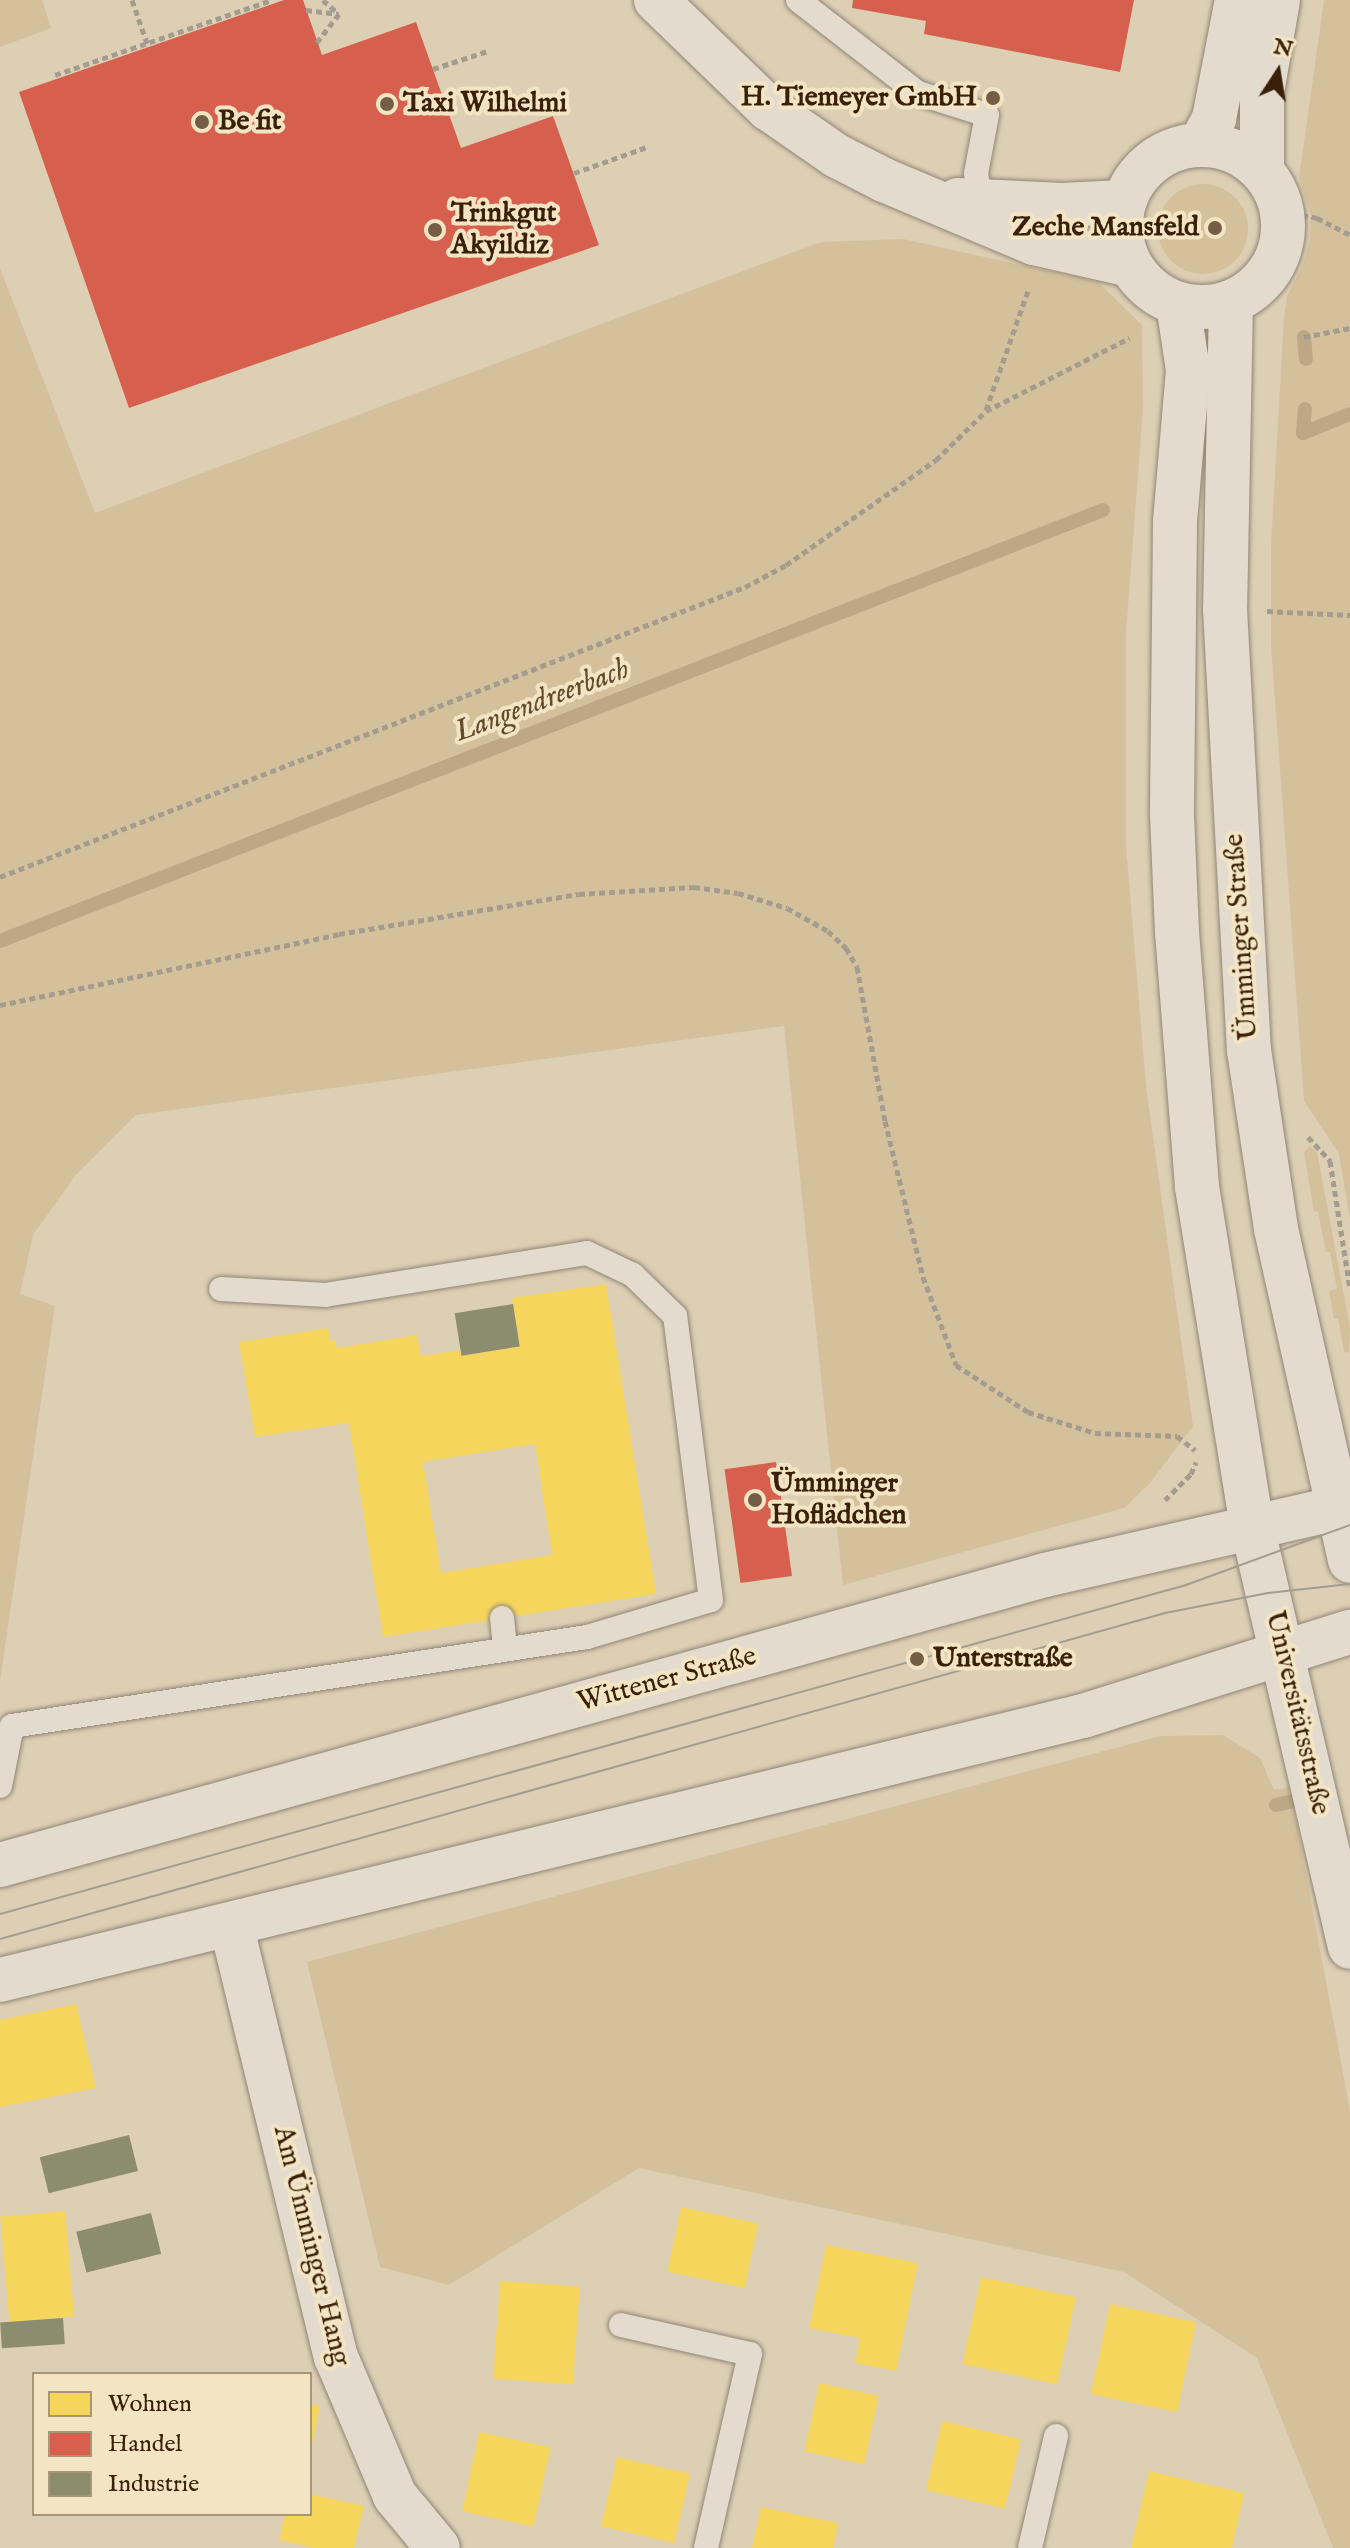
<!DOCTYPE html>
<html>
<head>
<meta charset="utf-8">
<style>
  body { margin:0 }
  #map { position:relative; width:1350px; height:2548px; overflow:hidden; background:#dccfb4; font-family:"IM FELL English",serif }
  div>[style] { position:absolute }
  .green>* { inset:0; background:#d4c19c }
  .round { border-radius:50% }
  .homes>* { inset:0; background:#f6d55c; transform-origin:0 0 }
  .shops>* { inset:0; background:#d6604d; transform-origin:0 0 }
  .industry>* { inset:0; background:#8c8c6e; transform-origin:0 0 }
  .stream>* { height:14px; margin:-7px; padding:0 7px; transform-origin:7px; border-radius:7px; background:#bca884 }
  .path>* { height:5px; margin-top:-2.5px; transform-origin:0; background:repeating-linear-gradient(90deg,#a39c8f 0 6px,transparent 0 10px) }
  .roads { filter:drop-shadow(0 0 2px #918675) drop-shadow(0 0 2px #918675) }
  .service>* { height:24px; margin:-12px; padding:0 12px; transform-origin:12px; border-radius:12px; background:#e3dcce }
  .minor>* { height:44px; margin:-22px; padding:0 22px; transform-origin:22px; border-radius:22px; background:#e3dcce }
  .secondary>* { height:44px; margin:-22px; padding:0 22px; transform-origin:22px; border-radius:22px; background:#e3dcce }
  .secondary>.ring { margin:-22px; padding:0; box-sizing:content-box; background:none; border:44px solid #e3dcce; border-radius:50% }
  .tram>* { height:2px; margin:-1px; padding:0 1px; transform-origin:1px; border-radius:1px; background:#a39c8f }
  .dots>* { width:22px; height:22px; translate:-50% -50%; box-sizing:border-box; border:4px solid #f3e4c4; border-radius:50% }
  span { translate:-50% -50%; white-space:nowrap; text-align:center; line-height:1.15; -webkit-text-stroke:8px #f3e4c4; paint-order:stroke }
  .poi-label { font-size:28px; color:#3a2008; font-weight:700 }
  .right { translate:-100% -50%; text-align:right }
  .left { translate:0 -50%; text-align:left }
  .street-label { font-size:28px; color:#3a2008 }
  .water-label { font-size:30px; color:#634a2c; font-style:italic }
  .legend { position:absolute; left:32px; top:2372px; width:280px; height:144px; box-sizing:border-box; background:#f3e4c4; border:2px solid #a99679; margin:0; padding:10px 14px; list-style:none; font-size:24px; color:#3a2008 }
  .legend li { display:flex; align-items:center; gap:16px; height:40px }
  .legend b { width:40px; border:2px solid #a99679 }
  .north { position:absolute; left:1238px; top:32px; width:80px; height:80px; -webkit-text-stroke:6px #f3e4c4; paint-order:stroke; rotate:12deg; font-size:22px; font-weight:700; line-height:32px; text-align:center; color:#3a2008 }
  .north::after { content:''; display:block; margin:auto; width:28px; height:36px; background:#3a2008; clip-path:polygon(50% 0,100% 100%,50% 72%,0 100%) }
</style>
</head>
<body>
<div id="map">
  <div class="green">
    <i style="clip-path:polygon(0 0,42px 0,51px 28px,0 47px)"></i>
    <i style="clip-path:polygon(1324px 0,1350px 0,1350px 1220px,1339px 1154px,1304px 1101px,1271px 645px,1271px 544px,1284px 318px,1287px 296px,1303px 265px,1310px 239px,1311px 215px,1299px 178px)"></i>
    <i class="round" style="left:1158px;top:184px;width:90px;height:90px"></i>
    <i style="clip-path:polygon(903px 239px,1098px 282px,1142px 325px,1143px 409px,1126px 633px,1126px 846px,1146px 1086px,1193px 1426px,1150px 1483px,1124px 1508px,843px 1585px,784px 1026px,136px 1115px,75px 1176px,33px 1235px,20px 1294px,55px 1306px,0 1681px,0 268px,95px 513px,821px 242px)"></i>
    <i style="clip-path:polygon(1310px 1146px,1317px 1152px,1350px 1327px,1349px 1354px,1344px 1351px,1338px 1319px,1334px 1319px,1329px 1291px,1337px 1289px,1330px 1252px,1326px 1252px,1318px 1211px,1314px 1212px,1304px 1152px)"></i>
    <i style="clip-path:polygon(1223px 1735px,1260px 1758px,1274px 1790px,1290px 1787px,1350px 2111px,1350px 2548px,1333px 2548px,1257px 2358px,1124px 2272px,639px 2168px,449px 2285px,380px 2267px,307px 1962px,1161px 1736px)"></i>
  </div>
  <div class="homes">
    <i style="clip-path:polygon(evenodd,606px 1284px,656px 1594px,383px 1637px,349px 1423px,255px 1437px,239px 1342px,328px 1328px,330px 1340px,335px 1340px,337px 1348px,417px 1335px,421px 1356px,461px 1350px,462px 1356px,520px 1346px,512px 1298px,606px 1284px,535px 1444px,552px 1555px,441px 1573px,423px 1462px,535px 1444px)"></i>
    <i style="clip-path:polygon(76px 2004px,96px 2088px,0 2107px,0 2020px)"></i>
    <i style="left:681px;top:2207px;width:79px;height:66px;rotate:12deg"></i>
    <i style="left:65px;top:2211px;width:106px;height:65px;rotate:85deg"></i>
    <i style="clip-path:polygon(826px 2245px,918px 2263px,896px 2371px,855px 2363px,860px 2338px,809px 2328px)"></i>
    <i style="left:981px;top:2277px;width:97px;height:89px;rotate:12deg"></i>
    <i style="left:500px;top:2281px;width:80px;height:98px;rotate:4deg"></i>
    <i style="left:1110px;top:2304px;width:88px;height:92px;rotate:12deg"></i>
    <i style="left:819px;top:2383px;width:61px;height:70px;rotate:12deg"></i>
    <i style="clip-path:polygon(310px 2404px,320px 2406px,311px 2449px,310px 2449px)"></i>
    <i style="left:942px;top:2421px;width:81px;height:71px;rotate:13deg"></i>
    <i style="left:479px;top:2432px;width:73px;height:81px;rotate:12deg"></i>
    <i style="left:617px;top:2457px;width:75px;height:71px;rotate:13deg"></i>
    <i style="clip-path:polygon(1149px 2471px,1244px 2493px,1232px 2548px,1131px 2548px)"></i>
    <i style="clip-path:polygon(310px 2494px,364px 2506px,354px 2548px,315px 2548px,279px 2540px,285px 2514px,310px 2514px)"></i>
    <i style="clip-path:polygon(761px 2507px,838px 2523px,833px 2548px,752px 2548px)"></i>
  </div>
  <div class="shops">
    <i style="clip-path:polygon(284px 0,303px 0,322px 55px,416px 22px,461px 148px,553px 116px,599px 245px,129px 408px,19px 92px)"></i>
    <i style="clip-path:polygon(853px 0,1134px 0,1120px 72px,924px 34px,926px 21px,852px 8px)"></i>
    <i style="left:776px;top:1462px;width:115px;height:52px;rotate:82deg"></i>
  </div>
  <div class="industry">
    <i style="left:513px;top:1304px;width:43px;height:59px;rotate:81deg"></i>
    <i style="left:129px;top:2135px;width:37px;height:92px;rotate:76deg"></i>
    <i style="left:151px;top:2213px;width:42px;height:77px;rotate:76deg"></i>
    <i style="left:63px;top:2318px;width:26px;height:63px;rotate:86deg"></i>
  </div>
  <div class="stream">
    <i style="left:1304px;top:337px;width:22px;rotate:85deg"></i>
    <i style="left:1305px;top:409px;width:24px;rotate:95deg"></i>
    <i style="left:1303px;top:433px;width:51px;rotate:-22deg"></i>
    <i style="left:0;top:941px;width:1184px;rotate:-21.34deg"></i>
    <i style="left:1276px;top:1805px;width:37px;rotate:-13deg"></i>
  </div>
  <div class="path">
    <i style="left:132px;top:0;width:46px;rotate:70.8deg"></i>
    <i style="left:323px;top:0;width:18px;rotate:41deg"></i>
    <i style="left:306px;top:10px;width:33px;rotate:7deg"></i>
    <i style="left:339px;top:14px;width:36px;rotate:128deg"></i>
    <i style="left:433px;top:69px;width:58px;rotate:-18.1deg"></i>
    <i style="left:55px;top:75px;width:229px;rotate:-19.1deg"></i>
    <i style="left:574px;top:173px;width:77px;rotate:-19.6deg"></i>
    <i style="left:1282px;top:211px;width:36px;rotate:11deg"></i>
    <i style="left:1317px;top:218px;width:37px;rotate:27deg"></i>
    <i style="left:1304px;top:337px;width:47px;rotate:-11.1deg"></i>
    <i style="left:986px;top:410px;width:129px;rotate:-70.6deg"></i>
    <i style="left:1267px;top:611px;width:83px;rotate:2.8deg"></i>
    <i style="left:0;top:877px;width:799px;rotate:-21.27deg"></i>
    <i style="left:745px;top:587px;width:47px;rotate:-28.2deg"></i>
    <i style="left:786px;top:565px;width:183px;rotate:-35deg"></i>
    <i style="left:936px;top:460px;width:70px;rotate:-44.4deg"></i>
    <i style="left:986px;top:411px;width:161px;rotate:-27deg"></i>
    <i style="left:0;top:1005px;width:346px;rotate:-11.8deg"></i>
    <i style="left:339px;top:934px;width:243px;rotate:-9.5deg"></i>
    <i style="left:579px;top:894px;width:115px;rotate:-3.5deg"></i>
    <i style="left:694px;top:887px;width:44px;rotate:7.8deg"></i>
    <i style="left:738px;top:893px;width:51px;rotate:17deg"></i>
    <i style="left:787px;top:908px;width:47px;rotate:29.3deg"></i>
    <i style="left:828px;top:931px;width:25px;rotate:43deg"></i>
    <i style="left:846px;top:948px;width:22px;rotate:60deg"></i>
    <i style="left:857px;top:967px;width:157px;rotate:79.7deg"></i>
    <i style="left:885px;top:1121px;width:161px;rotate:76.3deg"></i>
    <i style="left:923px;top:1277px;width:94px;rotate:69.4deg"></i>
    <i style="left:956px;top:1365px;width:86px;rotate:33.1deg"></i>
    <i style="left:1028px;top:1412px;width:70px;rotate:17.4deg"></i>
    <i style="left:1095px;top:1433px;width:82px;rotate:2.1deg"></i>
    <i style="left:1177px;top:1436px;width:23px;rotate:38deg"></i>
    <i style="left:1308px;top:1137px;width:33px;rotate:47deg"></i>
    <i style="left:1330px;top:1161px;width:129px;rotate:81.1deg"></i>
    <i style="left:1165px;top:1500px;width:37px;rotate:-45deg"></i>
    <i style="left:1191px;top:1474px;width:13px;rotate:-67deg"></i>
    <i style="left:1027px;top:1666px;width:41px;rotate:-5.6deg"></i>
  </div>
  <div class="roads">
    <div class="service">
      <i style="left:798px;top:0;width:152px;rotate:37.8deg"></i>
      <i style="left:918px;top:93px;width:72px;rotate:17.7deg"></i>
      <i style="left:987px;top:115px;width:59px;rotate:100.7deg"></i>
      <i style="left:976px;top:173px;width:38px;rotate:81deg"></i>
      <i style="left:502px;top:1618px;width:31px;rotate:84deg"></i>
      <i style="left:0;top:1786px;width:61px;rotate:-78.7deg"></i>
      <i style="left:12px;top:1726px;width:582px;rotate:-8.8deg"></i>
      <i style="left:587px;top:1637px;width:129px;rotate:-16.6deg"></i>
      <i style="left:711px;top:1600px;width:286px;rotate:-97.2deg"></i>
      <i style="left:675px;top:1316px;width:59px;rotate:-135.7deg"></i>
      <i style="left:633px;top:1275px;width:51px;rotate:-154.4deg"></i>
      <i style="left:587px;top:1253px;width:264px;rotate:170.9deg"></i>
      <i style="left:326px;top:1295px;width:105px;rotate:-176.7deg"></i>
      <i style="left:621px;top:2325px;width:132px;rotate:12.7deg"></i>
      <i style="left:750px;top:2354px;width:199px;rotate:102.8deg"></i>
      <i style="left:1030px;top:2548px;width:115px;rotate:-76.9deg"></i>
    </div>
    <div class="minor">
      <i style="left:656px;top:0;width:157px;rotate:44deg"></i>
      <i style="left:769px;top:109px;width:83px;rotate:34.7deg"></i>
      <i style="left:837px;top:156px;width:53px;rotate:27.1deg"></i>
      <i style="left:884px;top:180px;width:163px;rotate:22.8deg"></i>
      <i style="left:1034px;top:243px;width:98px;rotate:12.9deg"></i>
      <i style="left:958px;top:200px;width:104px;rotate:2.8deg"></i>
      <i style="left:1062px;top:205px;width:62px;rotate:-2.8deg"></i>
      <i style="left:231px;top:1924px;width:446px;rotate:76.4deg"></i>
      <i style="left:336px;top:2357px;width:151px;rotate:67deg"></i>
      <i style="left:395px;top:2496px;width:67px;rotate:50.4deg"></i>
    </div>
    <div class="secondary">
      <i class="ring" style="left:1121px;top:145px;width:118px;height:118px"></i>
      <i style="left:1200px;top:145px;width:30px;rotate:-62deg"></i>
      <i style="left:1214px;top:119px;width:121px;rotate:-79.1deg"></i>
      <i style="left:1262px;top:171px;width:79px;rotate:-90deg"></i>
      <i style="left:1262px;top:92px;width:93px;rotate:-80.1deg"></i>
      <i style="left:1231px;top:302px;width:307px;rotate:91.1deg"></i>
      <i style="left:1225px;top:609px;width:442px;rotate:86.9deg"></i>
      <i style="left:1249px;top:1050px;width:181px;rotate:81.4deg"></i>
      <i style="left:1276px;top:1229px;width:340px;rotate:77.4deg"></i>
      <i style="left:1178px;top:304px;width:67px;rotate:81.4deg"></i>
      <i style="left:1188px;top:370px;width:153px;rotate:94.9deg"></i>
      <i style="left:1175px;top:522px;width:292px;rotate:90.6deg"></i>
      <i style="left:1172px;top:814px;width:118px;rotate:87.6deg"></i>
      <i style="left:1177px;top:932px;width:256px;rotate:85.5deg"></i>
      <i style="left:1197px;top:1187px;width:343px;rotate:80.8deg"></i>
      <i style="left:1252px;top:1526px;width:432px;rotate:76.9deg"></i>
      <i style="left:0;top:1865px;width:1084px;rotate:-15.51deg"></i>
      <i style="left:1045px;top:1575px;width:313px;rotate:-12.9deg"></i>
      <i style="left:0;top:1980px;width:1115px;rotate:-13.7deg"></i>
      <i style="left:1083px;top:1716px;width:280px;rotate:-17.5deg"></i>
    </div>
  </div>
  <div class="tram">
    <i style="left:0;top:1914px;width:1231px;rotate:-15.5deg"></i>
    <i style="left:1186px;top:1585px;width:175px;rotate:-20.1deg"></i>
    <i style="left:0;top:1939px;width:1210px;rotate:-15.63deg"></i>
    <i style="left:1165px;top:1613px;width:105px;rotate:-11deg"></i>
    <i style="left:1268px;top:1593px;width:82px;rotate:-6.3deg"></i>
  </div>
  <div class="dots">
    <i style="left:993px;top:98px;background:#735d44"></i>
    <i style="left:387px;top:104px;background:#735d44"></i>
    <i style="left:202px;top:122px;background:#735d44"></i>
    <i style="left:1215px;top:228px;background:#735d44"></i>
    <i style="left:435px;top:230px;background:#735d44"></i>
    <i style="left:755px;top:1500px;background:#735d44"></i>
    <i style="left:917px;top:1659px;background:#735d44"></i>
  </div>
  <div class="poi-label">
    <span class="right" style="left:977px;top:98px">H. Tiemeyer GmbH</span>
    <span class="left" style="left:403px;top:104px">Taxi Wilhelmi</span>
    <span class="left" style="left:218px;top:122px">Be fit</span>
    <span class="left" style="left:451px;top:230px">Trinkgut<br>Akyildiz</span>
    <span class="right" style="left:1199px;top:228px">Zeche Mansfeld</span>
    <span class="left" style="left:771px;top:1500px">Ümminger<br>Hoflädchen</span>
    <span class="left" style="left:933px;top:1659px">Unterstraße</span>
  </div>
  <div class="street-label">
    <span style="left:1242px;top:937px;rotate:-94deg">Ümminger Straße</span>
    <span style="left:667px;top:1680px;rotate:-15deg">Wittener Straße</span>
    <span style="left:1297px;top:1713px;rotate:77deg">Universitätsstraße</span>
    <span style="left:311px;top:2246px;rotate:76deg">Am Ümminger Hang</span>
  </div>
  <div class="water-label">
    <span style="left:542px;top:701px;rotate:-21deg">Langendreerbach</span>
  </div>
  <ul class="legend">
  <li><b style="height:22px;background:#f6d55c"></b>Wohnen</li>
  <li><b style="height:22px;background:#d6604d"></b>Handel</li>
  <li><b style="height:22px;background:#8c8c6e"></b>Industrie</li>
  </ul>
  <div class="north">N</div>
</div>
</body>
</html>
